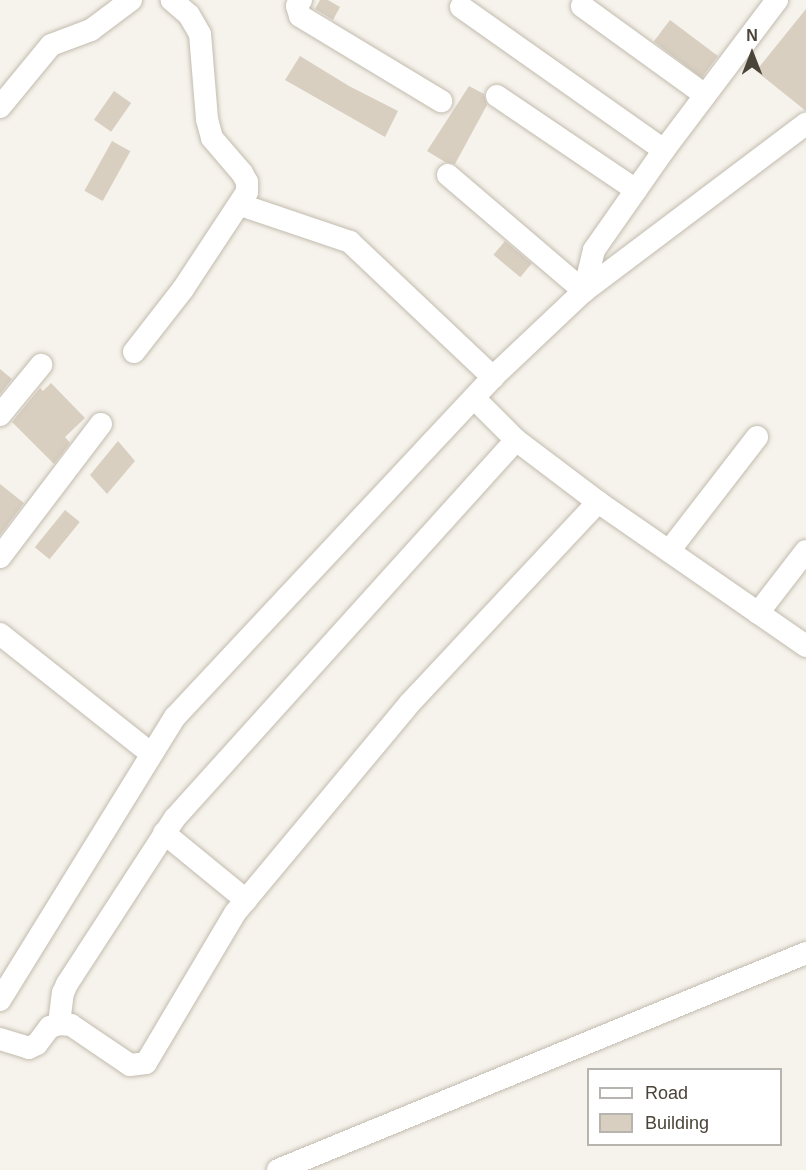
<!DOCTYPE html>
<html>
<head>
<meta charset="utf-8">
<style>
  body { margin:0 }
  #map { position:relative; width:806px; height:1170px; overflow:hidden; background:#f6f3ec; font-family:Arial,sans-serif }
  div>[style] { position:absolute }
  .building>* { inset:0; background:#d8cfc1; transform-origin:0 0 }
  .roads { filter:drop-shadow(0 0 2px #c2bbae) drop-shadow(0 0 2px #c2bbae) }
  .minor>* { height:22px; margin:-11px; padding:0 11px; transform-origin:11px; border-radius:11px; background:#fff }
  span { translate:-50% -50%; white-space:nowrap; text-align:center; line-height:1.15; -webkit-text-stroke:4.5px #fff; paint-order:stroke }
  .legend { position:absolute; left:587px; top:1068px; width:195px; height:78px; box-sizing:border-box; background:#fff; border:2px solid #b7b4b0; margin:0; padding:8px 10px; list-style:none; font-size:18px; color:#4b4439 }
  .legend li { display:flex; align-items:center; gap:12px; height:30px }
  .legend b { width:30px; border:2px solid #b7b4b0 }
  .north { position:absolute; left:722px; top:24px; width:60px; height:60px; -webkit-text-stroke:4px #fff; paint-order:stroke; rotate:0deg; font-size:16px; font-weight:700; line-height:24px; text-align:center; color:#4b4439 }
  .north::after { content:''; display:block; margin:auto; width:21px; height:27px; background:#4b4439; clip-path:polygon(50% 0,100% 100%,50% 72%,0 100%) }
</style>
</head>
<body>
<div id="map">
  <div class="building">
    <i style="clip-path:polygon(320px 0,328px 0,340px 7px,333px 20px,315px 9px)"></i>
    <i style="clip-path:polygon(806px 9px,806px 111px,756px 71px)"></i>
    <i style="left:670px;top:20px;width:60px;height:27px;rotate:37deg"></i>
    <i style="clip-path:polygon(300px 56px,349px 86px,398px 111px,385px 137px,285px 80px)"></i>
    <i style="clip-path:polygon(469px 86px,484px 94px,487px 105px,455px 164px,445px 162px,427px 151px)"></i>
    <i style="left:114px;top:91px;width:21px;height:35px;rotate:35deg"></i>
    <i style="left:112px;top:141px;width:21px;height:57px;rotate:29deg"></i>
    <i style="left:505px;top:241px;width:35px;height:18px;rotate:40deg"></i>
    <i style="clip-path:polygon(0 369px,12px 379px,0 394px)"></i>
    <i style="clip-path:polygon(51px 383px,85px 418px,65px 437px,70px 443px,54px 464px,12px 422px,40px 388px,43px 391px)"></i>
    <i style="clip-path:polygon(118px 441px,135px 461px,107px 494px,90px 475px)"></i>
    <i style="clip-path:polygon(0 484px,24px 503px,0 535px)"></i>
    <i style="left:65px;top:510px;width:19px;height:48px;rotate:39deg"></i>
  </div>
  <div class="roads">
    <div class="minor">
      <i style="left:301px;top:0;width:7px;rotate:124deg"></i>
      <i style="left:297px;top:6px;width:10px;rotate:73deg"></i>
      <i style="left:300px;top:16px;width:165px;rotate:31.1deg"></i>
      <i style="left:582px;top:6px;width:152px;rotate:35.9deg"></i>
      <i style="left:461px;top:7px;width:248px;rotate:35.2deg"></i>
      <i style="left:497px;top:96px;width:168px;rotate:34.1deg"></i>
      <i style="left:0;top:107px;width:80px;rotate:-50.6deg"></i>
      <i style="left:51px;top:45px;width:43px;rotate:-20.6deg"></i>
      <i style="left:91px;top:30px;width:50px;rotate:-36.9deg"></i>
      <i style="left:448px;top:175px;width:179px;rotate:40.5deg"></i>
      <i style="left:584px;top:291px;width:42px;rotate:-76.3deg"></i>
      <i style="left:594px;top:250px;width:122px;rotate:-55deg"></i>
      <i style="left:664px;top:150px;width:188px;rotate:-53deg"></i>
      <i style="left:241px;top:205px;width:115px;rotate:18.7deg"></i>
      <i style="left:350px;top:242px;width:197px;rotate:43.4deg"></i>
      <i style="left:134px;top:352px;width:80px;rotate:-52.1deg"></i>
      <i style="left:183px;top:289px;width:116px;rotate:-56.6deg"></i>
      <i style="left:247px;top:192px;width:10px;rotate:-90deg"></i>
      <i style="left:247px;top:182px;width:10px;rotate:-119deg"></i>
      <i style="left:242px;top:173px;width:46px;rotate:-130.6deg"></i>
      <i style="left:212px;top:138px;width:20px;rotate:-105deg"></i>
      <i style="left:207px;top:119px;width:85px;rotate:-94.7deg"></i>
      <i style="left:200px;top:34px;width:22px;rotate:-120deg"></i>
      <i style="left:189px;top:15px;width:23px;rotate:-139deg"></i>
      <i style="left:474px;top:398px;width:59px;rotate:45deg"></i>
      <i style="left:516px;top:440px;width:103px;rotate:37.1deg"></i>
      <i style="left:598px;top:502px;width:253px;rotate:34.7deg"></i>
      <i style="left:0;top:415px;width:65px;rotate:-50.6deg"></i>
      <i style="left:669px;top:551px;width:144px;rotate:-52.3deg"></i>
      <i style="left:0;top:557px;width:167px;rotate:-52.8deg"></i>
      <i style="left:758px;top:613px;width:78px;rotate:-52.3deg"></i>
      <i style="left:0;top:634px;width:191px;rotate:38.4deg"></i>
      <i style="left:164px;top:833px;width:106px;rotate:39.3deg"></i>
      <i style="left:0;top:1000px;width:333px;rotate:-58.3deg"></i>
      <i style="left:175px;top:717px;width:466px;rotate:-46.9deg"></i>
      <i style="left:493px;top:377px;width:125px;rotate:-43.4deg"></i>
      <i style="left:584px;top:291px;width:278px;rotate:-37deg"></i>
      <i style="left:59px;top:1024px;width:31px;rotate:-83deg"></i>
      <i style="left:63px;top:993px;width:10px;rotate:-66deg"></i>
      <i style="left:67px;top:984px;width:198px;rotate:-57deg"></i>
      <i style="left:175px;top:818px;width:509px;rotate:-47.95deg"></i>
      <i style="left:0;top:1039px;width:30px;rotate:17deg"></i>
      <i style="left:29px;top:1048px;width:9px;rotate:-27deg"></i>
      <i style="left:37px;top:1044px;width:21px;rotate:-53deg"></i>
      <i style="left:50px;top:1027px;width:9px;rotate:-18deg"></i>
      <i style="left:59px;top:1024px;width:12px;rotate:5deg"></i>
      <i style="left:71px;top:1025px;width:71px;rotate:34.1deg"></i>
      <i style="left:130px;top:1065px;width:16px;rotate:-7deg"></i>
      <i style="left:146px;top:1063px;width:174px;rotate:-59.3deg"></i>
      <i style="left:235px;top:913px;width:272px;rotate:-50.2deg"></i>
      <i style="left:409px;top:704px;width:277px;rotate:-46.9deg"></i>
      <i style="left:278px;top:1170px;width:571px;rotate:-22.34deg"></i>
    </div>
  </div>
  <ul class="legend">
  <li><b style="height:8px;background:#fff"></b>Road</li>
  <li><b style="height:16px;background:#d8cfc1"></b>Building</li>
  </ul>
  <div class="north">N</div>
</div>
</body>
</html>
